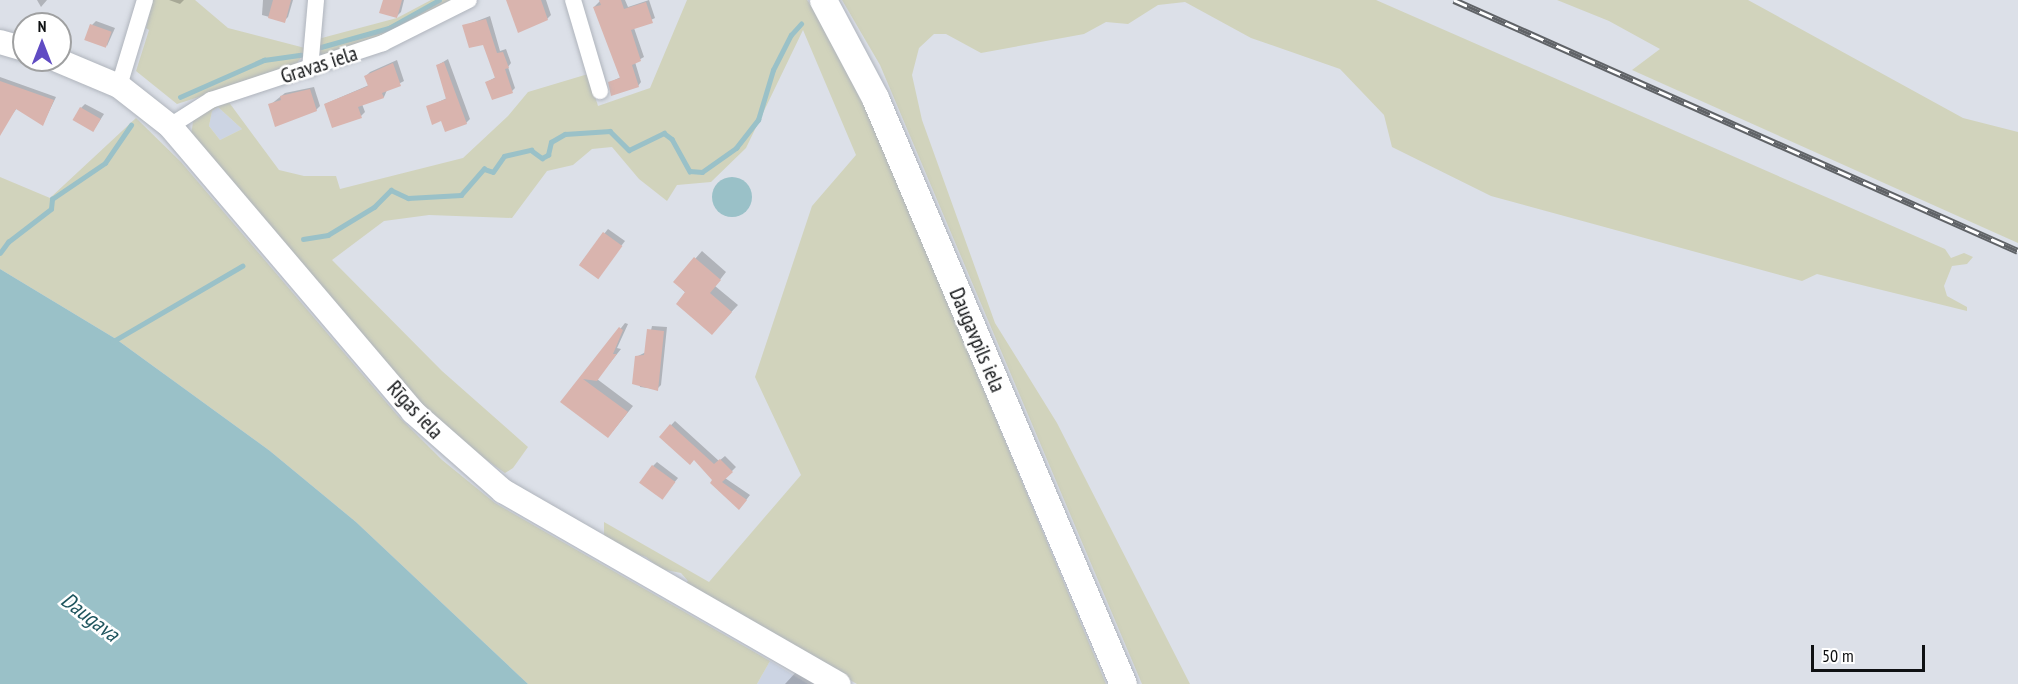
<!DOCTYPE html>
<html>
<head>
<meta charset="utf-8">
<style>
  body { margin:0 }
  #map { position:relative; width:2018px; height:684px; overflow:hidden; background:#dce0e8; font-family:"PT Sans Narrow",sans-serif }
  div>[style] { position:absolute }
  .built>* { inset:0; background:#ccd4e3 }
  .green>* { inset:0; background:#d1d3bc }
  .water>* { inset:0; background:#9ac1c8 }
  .round { border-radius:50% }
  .shadow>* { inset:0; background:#0003 }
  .stream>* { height:4.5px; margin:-2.25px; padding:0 2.25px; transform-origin:2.25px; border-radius:2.25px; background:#9ac1c8 }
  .building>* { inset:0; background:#d9b4ae; transform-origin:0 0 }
  .roads { filter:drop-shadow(0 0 2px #afb4bc) drop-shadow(0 0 2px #afb4bc) }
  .minor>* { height:16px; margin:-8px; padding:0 8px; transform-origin:8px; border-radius:8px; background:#fff }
  .secondary>* { height:24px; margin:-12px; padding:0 12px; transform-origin:12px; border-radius:12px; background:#fff }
  .trunk>* { height:27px; margin:-13.5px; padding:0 13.5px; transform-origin:13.5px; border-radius:13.5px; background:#fff }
  .rail>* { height:7px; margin-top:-3.5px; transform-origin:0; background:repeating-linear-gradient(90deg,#fff 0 14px,#606367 0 28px); box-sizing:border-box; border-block:2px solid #606367 }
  span { translate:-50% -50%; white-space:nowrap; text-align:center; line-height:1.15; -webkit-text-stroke:5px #fff; paint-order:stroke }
  .street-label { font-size:21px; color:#0f1113 }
  .water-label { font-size:22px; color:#1d545d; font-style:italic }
  .north { position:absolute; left:12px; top:12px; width:60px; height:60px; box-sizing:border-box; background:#fff; border:2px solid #9fa0a1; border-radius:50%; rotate:0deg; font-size:16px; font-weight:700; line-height:24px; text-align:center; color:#0f1113 }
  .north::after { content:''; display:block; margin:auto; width:21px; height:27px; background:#604bc3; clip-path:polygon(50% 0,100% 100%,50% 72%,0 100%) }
  .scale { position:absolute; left:1811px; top:645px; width:114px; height:27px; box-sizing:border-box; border:3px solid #0f1113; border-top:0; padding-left:8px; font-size:18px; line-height:21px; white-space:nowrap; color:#0f1113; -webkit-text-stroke:4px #fff; paint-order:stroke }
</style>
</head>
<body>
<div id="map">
  <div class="built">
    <i style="clip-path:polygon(218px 107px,242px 129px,220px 140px,209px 126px,212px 111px)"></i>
    <i style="clip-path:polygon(770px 661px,808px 684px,757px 684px)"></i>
  </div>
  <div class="green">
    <i style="clip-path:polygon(153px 0,195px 0,228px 28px,305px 48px,304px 53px,295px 66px,177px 104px,136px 71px,149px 30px,146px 28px)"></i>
    <i style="clip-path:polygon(431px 0,459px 0,416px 23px,324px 55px,319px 54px,318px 39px,397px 18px)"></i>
    <i style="clip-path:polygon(evenodd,687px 0,807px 0,826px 26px,855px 81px,1106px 684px,857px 684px,683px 585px,688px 581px,681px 573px,661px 569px,646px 557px,625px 550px,604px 536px,604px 522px,709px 582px,801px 475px,755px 377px,812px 206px,856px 155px,803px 30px,746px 148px,711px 182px,677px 185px,667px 201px,639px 179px,612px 147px,592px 149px,573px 165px,547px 171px,512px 218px,429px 215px,384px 221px,332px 260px,442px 371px,528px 447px,513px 468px,505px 473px,443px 429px,191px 135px,194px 115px,228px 101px,279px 170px,304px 176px,336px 176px,340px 189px,463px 158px,508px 116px,528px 92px,588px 74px,598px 106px,650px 88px,687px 0,218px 107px,242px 129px,220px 140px,209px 126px,212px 111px,218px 107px)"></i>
    <i style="clip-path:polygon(842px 0,1376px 0,1945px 249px,1951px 258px,1964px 253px,1973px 257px,1967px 264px,1952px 266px,1944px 286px,1947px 296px,1967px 307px,1967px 311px,1817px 274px,1802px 281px,1491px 196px,1392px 147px,1384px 115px,1340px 69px,1251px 38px,1185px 2px,1158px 5px,1128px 24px,1106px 22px,1084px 34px,981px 53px,946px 34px,934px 34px,919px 48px,912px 75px,922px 120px,995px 323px,1057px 423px,1190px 684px,1142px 684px,880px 65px)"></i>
    <i style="clip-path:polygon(1557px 0,1748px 0,1963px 118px,2018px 132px,2018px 243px,1632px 70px,1660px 49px,1609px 21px)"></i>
    <i style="clip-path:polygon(136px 118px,181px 162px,398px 416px,442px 460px,495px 503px,770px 661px,757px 684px,528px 684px,356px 522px,270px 451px,116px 339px,0 269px,0 177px,50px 198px)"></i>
  </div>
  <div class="water">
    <i class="round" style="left:712px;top:177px;width:40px;height:40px"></i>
    <i style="clip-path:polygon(0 269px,116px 339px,270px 451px,356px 522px,528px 684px,0 684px)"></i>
  </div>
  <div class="shadow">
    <i style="clip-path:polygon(37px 0,47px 0,41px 7px)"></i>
    <i style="clip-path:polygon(169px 0,184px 0,180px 4px)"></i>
    <i style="clip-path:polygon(263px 0,293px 0,288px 17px,284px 21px,262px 15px)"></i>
    <i style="clip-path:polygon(384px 0,404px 0,401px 12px,397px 16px)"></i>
    <i style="clip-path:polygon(507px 0,546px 0,551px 15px,547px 19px)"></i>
    <i style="clip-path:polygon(601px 0,625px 0,628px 7px,649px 0,655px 18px,634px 28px,644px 57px,635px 62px,641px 82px,638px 86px,610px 82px,621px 77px,594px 7px)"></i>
    <i style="clip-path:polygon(490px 16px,500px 51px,506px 49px,511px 63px,508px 67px,515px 88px,512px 91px,487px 82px,496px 77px,484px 43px,464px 26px)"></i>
    <i style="clip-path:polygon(96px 21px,115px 28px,107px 46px,92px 25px)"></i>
    <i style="clip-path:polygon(448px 59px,470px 119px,466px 123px,442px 120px,428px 107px,447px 98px,438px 65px)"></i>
    <i style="clip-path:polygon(397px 60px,404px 81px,387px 90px,384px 97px,362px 104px,365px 112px,361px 116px,325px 104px,369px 85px,366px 76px,370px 72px)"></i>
    <i style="clip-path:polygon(0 77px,56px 97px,43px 124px,17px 108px,0 131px)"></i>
    <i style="clip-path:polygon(314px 87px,320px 106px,316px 110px,270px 105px,285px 93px)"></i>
    <i style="clip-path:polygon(85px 104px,104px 114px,93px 131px,81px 108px)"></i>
    <i style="clip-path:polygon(608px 229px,625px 241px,601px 272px,580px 264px)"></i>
    <i style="clip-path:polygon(702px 251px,726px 272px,715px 286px,738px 305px,718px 326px,675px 282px)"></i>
    <i style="clip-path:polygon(625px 323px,628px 324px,617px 348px,621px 349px,597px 379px,633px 406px,613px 431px,563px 402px)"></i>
    <i style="clip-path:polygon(652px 326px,667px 327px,661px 385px,657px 389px,640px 387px,636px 357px,646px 352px)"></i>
    <i style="clip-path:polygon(675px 421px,719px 461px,725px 456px,736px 467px,725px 478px,750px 495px,743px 504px,694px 459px,661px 436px)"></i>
    <i style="clip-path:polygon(657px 462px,678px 478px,665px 494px,653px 466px)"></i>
    <i style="clip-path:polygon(797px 671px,819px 684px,785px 684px)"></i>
  </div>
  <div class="stream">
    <i style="left:321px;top:47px;width:71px;rotate:-15.6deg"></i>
    <i style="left:389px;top:28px;width:57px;rotate:-29.2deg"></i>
    <i style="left:180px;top:97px;width:92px;rotate:-23.8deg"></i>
    <i style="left:264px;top:60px;width:37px;rotate:-8deg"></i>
    <i style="left:303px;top:239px;width:25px;rotate:-9deg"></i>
    <i style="left:328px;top:235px;width:54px;rotate:-31.3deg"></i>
    <i style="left:374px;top:207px;width:24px;rotate:-45deg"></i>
    <i style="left:391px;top:190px;width:19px;rotate:25deg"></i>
    <i style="left:408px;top:198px;width:53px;rotate:-3.2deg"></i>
    <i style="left:461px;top:195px;width:35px;rotate:-49deg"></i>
    <i style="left:484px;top:169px;width:9px;rotate:18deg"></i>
    <i style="left:493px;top:172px;width:19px;rotate:-55deg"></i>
    <i style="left:504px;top:156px;width:28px;rotate:-13deg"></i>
    <i style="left:531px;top:150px;width:14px;rotate:36deg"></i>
    <i style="left:542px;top:158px;width:7px;rotate:-27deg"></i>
    <i style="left:548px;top:155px;width:13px;rotate:-77deg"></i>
    <i style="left:551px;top:142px;width:16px;rotate:-30deg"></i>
    <i style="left:565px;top:134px;width:45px;rotate:-3.8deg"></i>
    <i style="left:610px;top:131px;width:27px;rotate:45deg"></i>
    <i style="left:629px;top:150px;width:39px;rotate:-26deg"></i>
    <i style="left:664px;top:133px;width:10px;rotate:37deg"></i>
    <i style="left:672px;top:139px;width:37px;rotate:61deg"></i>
    <i style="left:690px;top:171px;width:12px;rotate:5deg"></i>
    <i style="left:702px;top:172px;width:42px;rotate:-35.2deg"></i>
    <i style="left:736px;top:148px;width:36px;rotate:-52deg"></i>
    <i style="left:758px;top:120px;width:52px;rotate:-73.3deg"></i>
    <i style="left:773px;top:70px;width:39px;rotate:-63deg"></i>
    <i style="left:791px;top:35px;width:15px;rotate:-48deg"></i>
    <i style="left:0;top:253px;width:14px;rotate:-54deg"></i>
    <i style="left:8px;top:242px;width:54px;rotate:-37.5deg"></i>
    <i style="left:51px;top:209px;width:10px;rotate:-84deg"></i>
    <i style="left:52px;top:199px;width:64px;rotate:-34.2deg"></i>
    <i style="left:105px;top:163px;width:46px;rotate:-55.6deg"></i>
    <i style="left:112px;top:342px;width:151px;rotate:-30.3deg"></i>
  </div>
  <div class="building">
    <i style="clip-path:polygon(273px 0,291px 0,285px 23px,268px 18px)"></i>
    <i style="clip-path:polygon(383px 0,402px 0,397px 18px,379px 13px)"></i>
    <i style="clip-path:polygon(506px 0,541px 0,548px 20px,518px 33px)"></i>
    <i style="clip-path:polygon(599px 0,621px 0,624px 9px,646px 2px,653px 23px,631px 30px,641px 61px,632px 65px,639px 87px,611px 96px,608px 82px,620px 78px,593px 7px,601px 5px)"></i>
    <i style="clip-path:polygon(486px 19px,497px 53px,503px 52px,509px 68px,505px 69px,513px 93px,492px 100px,485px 82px,495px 78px,483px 45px,469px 48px,462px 25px)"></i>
    <i style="left:90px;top:24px;width:23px;height:17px;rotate:20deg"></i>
    <i style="clip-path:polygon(444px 62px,467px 124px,445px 132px,441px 121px,432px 125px,426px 106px,446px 99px,436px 65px)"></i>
    <i style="clip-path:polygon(393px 63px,401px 86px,382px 93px,384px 98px,358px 107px,362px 118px,332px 128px,324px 104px,368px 86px,364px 76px)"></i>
    <i style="clip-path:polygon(0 81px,54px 100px,43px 126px,16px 109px,0 136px)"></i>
    <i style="clip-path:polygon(310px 89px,317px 111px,275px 127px,268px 104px,281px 100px,280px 96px)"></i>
    <i style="left:80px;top:107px;width:24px;height:15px;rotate:30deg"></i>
    <i style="left:603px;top:232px;width:24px;height:41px;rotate:36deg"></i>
    <i style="clip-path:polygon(694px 257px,721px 280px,710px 293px,732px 312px,712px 335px,676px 304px,685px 292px,673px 282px)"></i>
    <i style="clip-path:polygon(619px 327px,623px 330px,613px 354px,617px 354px,597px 381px,583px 379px,628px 412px,608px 438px,560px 402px)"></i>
    <i style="clip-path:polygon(647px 329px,664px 331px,658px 391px,632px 384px,635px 356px,644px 355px)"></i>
    <i style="clip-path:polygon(670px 424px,714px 464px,720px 459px,733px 472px,722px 482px,747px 500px,739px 510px,710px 483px,712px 480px,694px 460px,690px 465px,659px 437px)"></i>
    <i style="left:652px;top:465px;width:29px;height:22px;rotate:36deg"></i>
  </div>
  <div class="roads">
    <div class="minor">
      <i style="left:573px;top:0;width:95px;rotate:73.5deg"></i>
      <i style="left:310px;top:69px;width:69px;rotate:-85deg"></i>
      <i style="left:119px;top:86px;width:90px;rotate:-73.2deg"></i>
      <i style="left:170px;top:126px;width:49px;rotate:-32.4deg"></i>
      <i style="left:211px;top:100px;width:181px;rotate:-18.3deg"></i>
      <i style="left:383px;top:43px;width:96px;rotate:-26.6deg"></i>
    </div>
    <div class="secondary">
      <i style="left:0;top:42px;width:25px;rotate:16deg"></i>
      <i style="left:57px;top:60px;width:67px;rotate:22.8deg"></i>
      <i style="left:119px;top:86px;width:65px;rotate:38.1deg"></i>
      <i style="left:170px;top:126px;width:375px;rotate:49.6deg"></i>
      <i style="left:413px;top:412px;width:120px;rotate:41.3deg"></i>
      <i style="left:503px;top:491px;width:387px;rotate:29.9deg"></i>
    </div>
    <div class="trunk">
      <i style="left:823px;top:0;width:111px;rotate:62deg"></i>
      <i style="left:875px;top:98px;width:636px;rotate:67.06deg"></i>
    </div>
  </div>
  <div class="rail">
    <i style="left:1454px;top:0;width:617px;rotate:23.99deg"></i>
  </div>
  <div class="street-label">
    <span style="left:319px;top:65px;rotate:-18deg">Gravas iela</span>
    <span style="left:977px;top:340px;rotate:67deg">Daugavpils iela</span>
    <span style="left:415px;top:410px;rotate:47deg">Rīgas iela</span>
  </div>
  <div class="water-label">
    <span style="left:90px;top:617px;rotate:37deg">Daugava</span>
  </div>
  <div class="north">N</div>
  <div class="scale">50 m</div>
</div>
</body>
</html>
